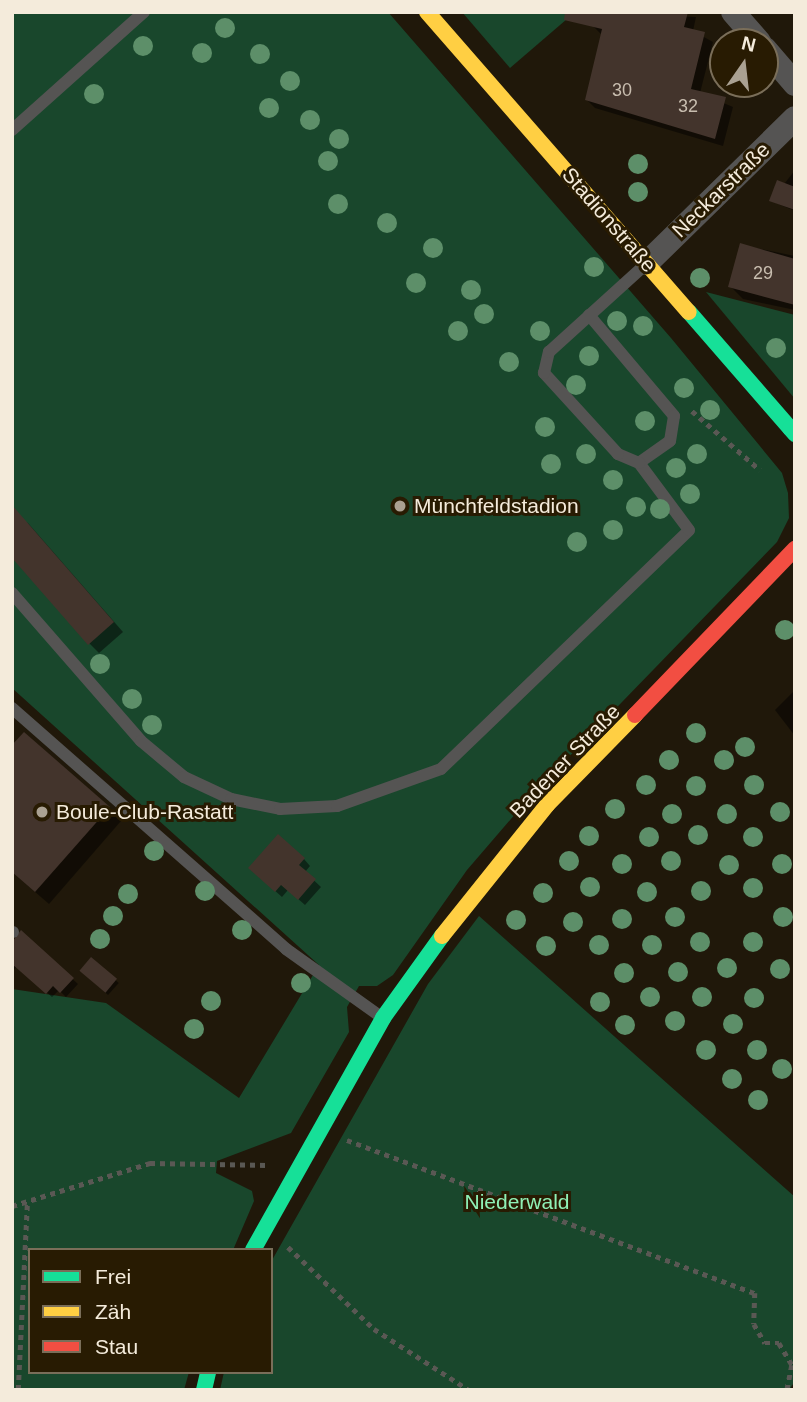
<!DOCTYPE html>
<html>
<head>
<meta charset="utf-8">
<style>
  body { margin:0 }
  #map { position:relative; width:807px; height:1402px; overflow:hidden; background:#20180a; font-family:Helvetica,sans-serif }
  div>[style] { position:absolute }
  .green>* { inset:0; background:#19472c }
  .shadow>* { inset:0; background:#0007; transform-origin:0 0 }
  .building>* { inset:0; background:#43342c; transform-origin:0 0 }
  .path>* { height:4.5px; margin-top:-2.25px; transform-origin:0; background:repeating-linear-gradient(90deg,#5a5854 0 5px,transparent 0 10px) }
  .lane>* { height:12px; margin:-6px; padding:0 6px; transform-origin:6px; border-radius:6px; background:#555453 }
  .street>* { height:24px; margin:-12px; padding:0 12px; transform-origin:12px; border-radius:12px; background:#555453 }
  .fast>* { height:16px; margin:-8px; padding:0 8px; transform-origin:8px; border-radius:8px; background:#16e098 }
  .slow>* { height:16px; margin:-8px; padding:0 8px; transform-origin:8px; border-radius:8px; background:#ffcf43 }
  .jam>* { height:16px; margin:-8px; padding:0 8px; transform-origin:8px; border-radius:8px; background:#f24e42 }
  .trees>* { width:20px; height:20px; margin:-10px; border-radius:50%; background:#5d8f69 }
  .dots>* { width:19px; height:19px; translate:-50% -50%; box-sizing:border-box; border:4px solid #281b02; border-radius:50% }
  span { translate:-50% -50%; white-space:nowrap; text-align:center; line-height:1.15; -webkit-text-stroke:6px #281b02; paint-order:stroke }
  .number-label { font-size:18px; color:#c8bdaf }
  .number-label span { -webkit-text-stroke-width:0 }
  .street-label { font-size:21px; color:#f4ebdb }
  .poi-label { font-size:21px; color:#f4ebdb }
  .left { translate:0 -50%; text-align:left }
  .park-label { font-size:21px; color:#8ff1b6 }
  .frame { position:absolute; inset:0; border:14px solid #f4ebdb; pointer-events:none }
  .legend { position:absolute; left:28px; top:1248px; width:245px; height:126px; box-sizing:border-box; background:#281b02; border:2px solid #7a6e59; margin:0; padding:9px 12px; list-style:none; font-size:21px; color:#f4ebdb }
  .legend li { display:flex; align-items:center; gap:14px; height:35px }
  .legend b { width:35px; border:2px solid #7a6e59 }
  .north { position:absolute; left:709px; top:28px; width:70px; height:70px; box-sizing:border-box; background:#281b02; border:2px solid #7a6e59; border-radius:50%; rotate:14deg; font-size:19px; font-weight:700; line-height:28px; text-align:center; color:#f4ebdb }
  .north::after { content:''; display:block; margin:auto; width:24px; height:32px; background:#aaa192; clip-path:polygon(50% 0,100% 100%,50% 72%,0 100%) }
</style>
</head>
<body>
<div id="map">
  <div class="green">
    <i style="clip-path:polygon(12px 12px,388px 12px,671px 338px,782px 473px,788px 493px,789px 518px,777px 542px,529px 798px,467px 870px,393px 975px,377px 986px,359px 986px,347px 1007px,349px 1032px,291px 1133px,217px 1161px,216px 1173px,252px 1191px,254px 1201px,233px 1250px,30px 1250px,30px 1372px,189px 1372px,184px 1390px,12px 1390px,12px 989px,106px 1003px,239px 1098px,319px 965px,12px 688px)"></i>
    <i style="clip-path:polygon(462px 12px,574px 12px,574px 13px,510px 68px)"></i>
    <i style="clip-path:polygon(706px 292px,795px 315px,795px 399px)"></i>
    <i style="clip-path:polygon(479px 916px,795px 1197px,795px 1381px,789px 1390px,220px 1390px,224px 1372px,271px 1372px,271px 1262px,428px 984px)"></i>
  </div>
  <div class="shadow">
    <i style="clip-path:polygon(597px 12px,696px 17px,693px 31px,713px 42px,700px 93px,733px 107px,723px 146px,595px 108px,587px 100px,602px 35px,593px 26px)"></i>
    <i style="clip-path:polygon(795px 170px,795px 211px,771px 201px)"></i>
    <i style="clip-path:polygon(741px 245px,795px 256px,795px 310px,743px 299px,730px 286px)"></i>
    <i style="clip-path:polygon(27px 522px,123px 632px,99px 653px,89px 643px)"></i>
    <i style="clip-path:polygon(795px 690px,795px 736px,775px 710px)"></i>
    <i style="clip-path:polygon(109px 808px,121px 821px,49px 904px,12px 872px)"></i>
    <i style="clip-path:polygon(304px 859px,310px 866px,305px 872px,321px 887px,305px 905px,288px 890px,282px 897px,256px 874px)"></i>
    <i style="clip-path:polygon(22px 933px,78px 984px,66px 997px,59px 990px,52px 997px,17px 966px,12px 972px,12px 945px)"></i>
    <i style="left:92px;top:959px;width:36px;height:16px;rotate:42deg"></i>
  </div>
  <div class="building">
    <i style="clip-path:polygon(565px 12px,688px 12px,684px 27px,705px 32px,691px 89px,726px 97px,715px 139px,585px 100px,602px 29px,564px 20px)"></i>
    <i style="clip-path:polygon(777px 180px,795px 187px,795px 210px,769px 201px)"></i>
    <i style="clip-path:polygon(740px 243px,795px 259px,795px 305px,728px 287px)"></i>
    <i style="clip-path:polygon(12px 505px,114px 622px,88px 645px,12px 558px)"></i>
    <i style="clip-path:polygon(24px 732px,110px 807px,35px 892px,12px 872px,12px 745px)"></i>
    <i style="clip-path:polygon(278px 834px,305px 858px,299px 865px,316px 879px,298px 900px,281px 885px,275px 892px,248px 868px)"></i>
    <i style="clip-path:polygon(21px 930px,74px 978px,60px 993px,53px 986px,46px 994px,12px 964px,12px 942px)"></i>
    <i style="left:91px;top:957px;width:34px;height:18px;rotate:40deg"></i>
  </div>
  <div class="path">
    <i style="left:692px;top:411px;width:90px;rotate:40.9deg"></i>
    <i style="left:347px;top:1140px;width:436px;rotate:20.6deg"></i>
    <i style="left:755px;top:1293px;width:31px;rotate:92deg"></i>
    <i style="left:754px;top:1324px;width:22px;rotate:60deg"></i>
    <i style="left:765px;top:1343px;width:14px"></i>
    <i style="left:779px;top:1343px;width:26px;rotate:59deg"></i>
    <i style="left:792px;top:1365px;width:25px;rotate:101deg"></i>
    <i style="left:12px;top:1206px;width:145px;rotate:-17.3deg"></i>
    <i style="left:150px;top:1163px;width:117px;rotate:1deg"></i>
    <i style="left:288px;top:1247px;width:119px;rotate:43.6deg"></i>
    <i style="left:374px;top:1329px;width:113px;rotate:32.7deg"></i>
    <i style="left:18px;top:1390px;width:186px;rotate:-87.2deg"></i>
    <i style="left:794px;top:1390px;width:1px;rotate:-45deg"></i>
  </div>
  <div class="lane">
    <i style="left:12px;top:130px;width:177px;rotate:-41.8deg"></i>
    <i style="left:589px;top:315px;width:132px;rotate:49.9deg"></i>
    <i style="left:674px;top:416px;width:25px;rotate:99deg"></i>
    <i style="left:670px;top:441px;width:38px;rotate:145deg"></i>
    <i style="left:12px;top:593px;width:196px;rotate:48.9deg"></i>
    <i style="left:141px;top:741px;width:56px;rotate:39.9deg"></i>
    <i style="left:184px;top:777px;width:52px;rotate:25.1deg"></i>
    <i style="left:231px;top:799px;width:50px;rotate:11.5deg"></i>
    <i style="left:280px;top:809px;width:57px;rotate:-3deg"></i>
    <i style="left:337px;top:806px;width:110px;rotate:-19.6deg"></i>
    <i style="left:441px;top:769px;width:344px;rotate:-43.9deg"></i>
    <i style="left:689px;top:530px;width:84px;rotate:-126.7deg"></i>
    <i style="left:639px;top:463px;width:23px;rotate:-157deg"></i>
    <i style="left:618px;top:454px;width:110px;rotate:-132.4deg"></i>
    <i style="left:544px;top:373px;width:22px;rotate:-77deg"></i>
    <i style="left:549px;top:352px;width:128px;rotate:-42.2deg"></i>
    <i style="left:12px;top:708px;width:365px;rotate:41.3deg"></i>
    <i style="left:286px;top:949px;width:115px;rotate:35.5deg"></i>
    <i style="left:12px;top:932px;width:1px"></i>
  </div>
  <div class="street">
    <i style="left:733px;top:12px;width:40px;rotate:49deg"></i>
    <i style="left:765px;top:49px;width:46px;rotate:49.4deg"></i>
    <i style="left:647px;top:263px;width:207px;rotate:-44.4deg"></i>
  </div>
  <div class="fast">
    <i style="left:689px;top:312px;width:162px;rotate:49deg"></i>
    <i style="left:790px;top:428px;width:5px;rotate:22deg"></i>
    <i style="left:253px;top:1250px;width:266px;rotate:-60.7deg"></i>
    <i style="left:383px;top:1018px;width:101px;rotate:-54.3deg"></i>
    <i style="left:204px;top:1390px;width:18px;rotate:-77deg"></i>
  </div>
  <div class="slow">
    <i style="left:427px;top:12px;width:398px;rotate:48.9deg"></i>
    <i style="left:442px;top:936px;width:168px;rotate:-51.3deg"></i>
    <i style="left:547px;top:805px;width:126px;rotate:-45.6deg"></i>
  </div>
  <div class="jam">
    <i style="left:635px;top:715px;width:231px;rotate:-46.1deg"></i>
  </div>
  <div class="trees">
    <i style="left:225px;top:28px"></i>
    <i style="left:143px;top:46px"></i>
    <i style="left:202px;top:53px"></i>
    <i style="left:260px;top:54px"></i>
    <i style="left:290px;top:81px"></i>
    <i style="left:94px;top:94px"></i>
    <i style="left:269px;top:108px"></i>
    <i style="left:310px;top:120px"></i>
    <i style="left:339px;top:139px"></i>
    <i style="left:328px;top:161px"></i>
    <i style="left:638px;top:164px"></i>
    <i style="left:638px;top:192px"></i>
    <i style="left:338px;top:204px"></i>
    <i style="left:387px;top:223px"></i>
    <i style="left:433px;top:248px"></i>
    <i style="left:594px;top:267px"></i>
    <i style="left:700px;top:278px"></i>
    <i style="left:416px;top:283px"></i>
    <i style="left:471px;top:290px"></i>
    <i style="left:484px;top:314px"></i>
    <i style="left:617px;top:321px"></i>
    <i style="left:643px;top:326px"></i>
    <i style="left:458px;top:331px"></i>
    <i style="left:540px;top:331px"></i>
    <i style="left:776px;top:348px"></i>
    <i style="left:589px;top:356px"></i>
    <i style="left:509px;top:362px"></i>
    <i style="left:576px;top:385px"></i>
    <i style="left:684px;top:388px"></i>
    <i style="left:710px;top:410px"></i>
    <i style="left:645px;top:421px"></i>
    <i style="left:545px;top:427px"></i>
    <i style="left:586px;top:454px"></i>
    <i style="left:697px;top:454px"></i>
    <i style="left:551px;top:464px"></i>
    <i style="left:676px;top:468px"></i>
    <i style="left:613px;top:480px"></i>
    <i style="left:690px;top:494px"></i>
    <i style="left:636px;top:507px"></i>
    <i style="left:660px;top:509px"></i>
    <i style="left:613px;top:530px"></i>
    <i style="left:577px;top:542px"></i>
    <i style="left:785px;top:630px"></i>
    <i style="left:100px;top:664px"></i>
    <i style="left:132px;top:699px"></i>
    <i style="left:152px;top:725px"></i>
    <i style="left:696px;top:733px"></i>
    <i style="left:745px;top:747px"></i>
    <i style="left:669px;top:760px"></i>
    <i style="left:724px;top:760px"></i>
    <i style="left:646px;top:785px"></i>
    <i style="left:754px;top:785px"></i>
    <i style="left:696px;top:786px"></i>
    <i style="left:615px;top:809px"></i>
    <i style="left:780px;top:812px"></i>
    <i style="left:672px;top:814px"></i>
    <i style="left:727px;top:814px"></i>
    <i style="left:698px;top:835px"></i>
    <i style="left:589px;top:836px"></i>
    <i style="left:649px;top:837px"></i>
    <i style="left:753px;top:837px"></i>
    <i style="left:154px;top:851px"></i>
    <i style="left:569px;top:861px"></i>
    <i style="left:671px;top:861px"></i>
    <i style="left:622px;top:864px"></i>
    <i style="left:782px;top:864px"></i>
    <i style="left:729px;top:865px"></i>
    <i style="left:590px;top:887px"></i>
    <i style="left:753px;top:888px"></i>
    <i style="left:205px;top:891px"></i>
    <i style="left:701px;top:891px"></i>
    <i style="left:647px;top:892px"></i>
    <i style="left:543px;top:893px"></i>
    <i style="left:128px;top:894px"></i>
    <i style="left:113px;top:916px"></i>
    <i style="left:675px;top:917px"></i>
    <i style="left:783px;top:917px"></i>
    <i style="left:622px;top:919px"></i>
    <i style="left:516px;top:920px"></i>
    <i style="left:573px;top:922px"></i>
    <i style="left:242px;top:930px"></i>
    <i style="left:100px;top:939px"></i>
    <i style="left:700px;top:942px"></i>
    <i style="left:753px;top:942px"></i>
    <i style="left:599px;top:945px"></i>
    <i style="left:652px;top:945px"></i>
    <i style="left:546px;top:946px"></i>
    <i style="left:727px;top:968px"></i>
    <i style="left:780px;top:969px"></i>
    <i style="left:678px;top:972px"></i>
    <i style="left:624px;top:973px"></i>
    <i style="left:301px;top:983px"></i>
    <i style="left:650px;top:997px"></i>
    <i style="left:702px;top:997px"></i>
    <i style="left:754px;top:998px"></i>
    <i style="left:211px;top:1001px"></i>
    <i style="left:600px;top:1002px"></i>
    <i style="left:675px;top:1021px"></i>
    <i style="left:733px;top:1024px"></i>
    <i style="left:625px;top:1025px"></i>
    <i style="left:194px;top:1029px"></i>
    <i style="left:706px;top:1050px"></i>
    <i style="left:757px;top:1050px"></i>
    <i style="left:782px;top:1069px"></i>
    <i style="left:732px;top:1079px"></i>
    <i style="left:758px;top:1100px"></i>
  </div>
  <div class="dots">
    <i style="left:400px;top:506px;background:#aaa192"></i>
    <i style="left:42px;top:812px;background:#aaa192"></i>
  </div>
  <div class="number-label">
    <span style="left:622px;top:90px">30</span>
    <span style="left:688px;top:106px">32</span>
    <span style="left:763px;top:273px">29</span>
  </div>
  <div class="street-label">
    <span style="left:721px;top:190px;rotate:-44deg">Neckarstraße</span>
    <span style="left:609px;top:220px;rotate:49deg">Stadionstraße</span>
    <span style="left:565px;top:761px;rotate:-46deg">Badener Straße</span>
  </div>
  <div class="poi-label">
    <span class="left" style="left:414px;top:506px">Münchfeldstadion</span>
    <span class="left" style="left:56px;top:812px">Boule-Club-Rastatt</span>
  </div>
  <div class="park-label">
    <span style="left:517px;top:1202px">Niederwald</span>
  </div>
  <div class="frame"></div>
  <ul class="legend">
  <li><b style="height:9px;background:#16e098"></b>Frei</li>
  <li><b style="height:9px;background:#ffcf43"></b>Zäh</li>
  <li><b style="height:9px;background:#f24e42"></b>Stau</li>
  </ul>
  <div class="north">N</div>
</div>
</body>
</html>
